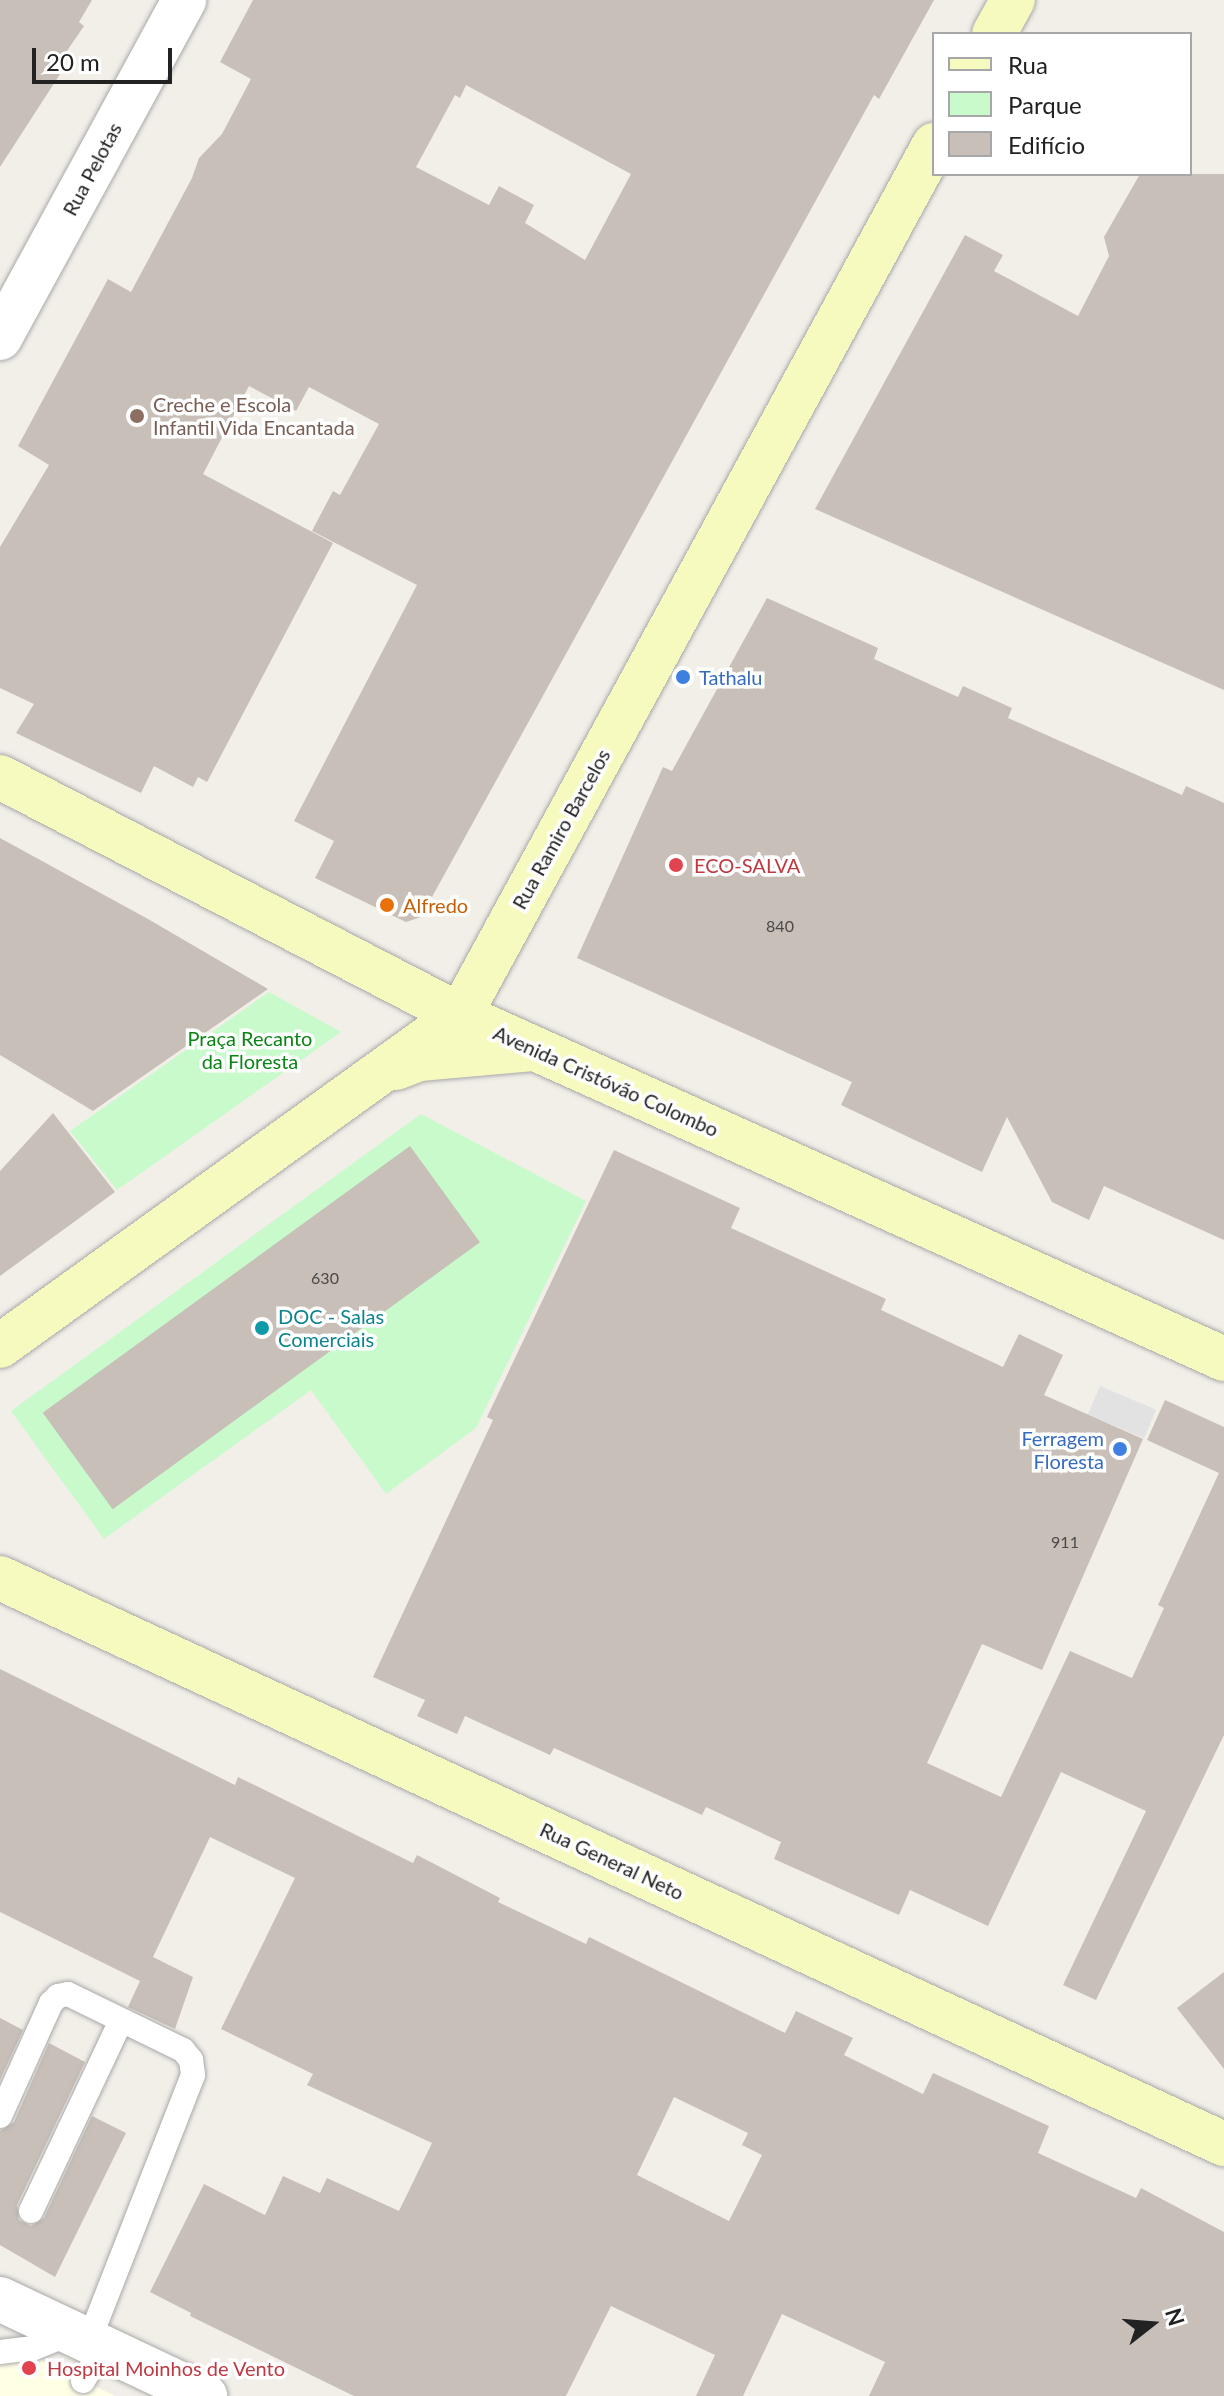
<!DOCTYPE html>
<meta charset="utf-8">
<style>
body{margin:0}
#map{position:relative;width:1224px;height:2396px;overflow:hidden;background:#f2efe9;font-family:Lato,sans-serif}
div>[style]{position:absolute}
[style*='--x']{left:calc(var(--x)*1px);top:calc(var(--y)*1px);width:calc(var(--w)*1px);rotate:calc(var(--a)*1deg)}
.education>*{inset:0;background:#ffffe5}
.park>*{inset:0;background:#c8facc}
.parking>*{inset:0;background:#e2e2e2;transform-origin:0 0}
.building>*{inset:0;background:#c7bfb8;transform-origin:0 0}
.roads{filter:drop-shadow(0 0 2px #a9a9a9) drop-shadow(0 0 2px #a9a9a9)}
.lane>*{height:24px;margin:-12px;padding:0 12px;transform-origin:12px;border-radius:12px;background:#fff}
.street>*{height:44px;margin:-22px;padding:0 22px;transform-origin:22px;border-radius:22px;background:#fff}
.secondary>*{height:44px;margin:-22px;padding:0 22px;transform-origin:22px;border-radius:22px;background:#f7fabf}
.dots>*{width:22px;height:22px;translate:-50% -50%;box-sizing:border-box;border:4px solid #fff;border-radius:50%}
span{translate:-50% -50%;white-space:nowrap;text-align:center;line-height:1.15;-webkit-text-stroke:7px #fff;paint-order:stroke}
.number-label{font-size:16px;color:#4b4948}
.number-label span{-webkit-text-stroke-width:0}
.street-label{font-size:20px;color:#222}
.education-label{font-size:20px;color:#785e54}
.left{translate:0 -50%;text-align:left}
.shop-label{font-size:20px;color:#366cbe}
.right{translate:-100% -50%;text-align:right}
.health-label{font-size:20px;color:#be3a42}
.food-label{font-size:20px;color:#c56008}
.park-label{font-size:20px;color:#0c8416}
.culture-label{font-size:20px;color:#0d838f}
.legend{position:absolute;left:932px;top:32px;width:260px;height:144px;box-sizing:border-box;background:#fff;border:2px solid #a7a7a7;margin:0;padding:10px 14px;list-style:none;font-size:24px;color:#222}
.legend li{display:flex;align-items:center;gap:16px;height:40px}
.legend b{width:40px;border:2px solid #a7a7a7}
.north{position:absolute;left:1112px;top:2284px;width:80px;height:80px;-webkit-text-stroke:6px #fff;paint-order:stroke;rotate:73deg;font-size:22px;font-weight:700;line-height:32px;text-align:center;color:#222}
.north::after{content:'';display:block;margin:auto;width:28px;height:36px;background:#222;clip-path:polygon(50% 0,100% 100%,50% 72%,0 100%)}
.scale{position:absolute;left:32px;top:48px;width:140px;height:36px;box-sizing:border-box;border:4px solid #222;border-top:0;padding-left:10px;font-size:24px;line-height:28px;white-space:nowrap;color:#222;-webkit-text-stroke:6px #fff;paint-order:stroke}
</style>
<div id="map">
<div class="education">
<i style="clip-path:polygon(0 2340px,33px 2356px,115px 2396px,0 2396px)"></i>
</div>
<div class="park">
<i style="clip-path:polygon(269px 992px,341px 1032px,117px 1190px,70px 1131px)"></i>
<i style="clip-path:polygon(421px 1114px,586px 1201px,476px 1428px,386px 1494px,311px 1390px,104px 1539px,11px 1411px)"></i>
</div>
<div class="parking">
<i style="left:1100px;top:1386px;width:61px;height:31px;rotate:23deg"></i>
</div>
<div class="building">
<i style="clip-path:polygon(0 0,92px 0,79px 22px,84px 26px,58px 64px,64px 68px,0 167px)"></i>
<i style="clip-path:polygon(evenodd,253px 0,934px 0,879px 99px,874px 95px,421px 917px,406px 922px,315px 878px,334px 841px,294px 821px,417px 585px,312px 531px,333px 491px,340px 495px,379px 424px,309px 387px,296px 411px,249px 386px,203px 474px,333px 543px,207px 782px,198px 777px,193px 787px,154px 766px,141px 793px,16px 733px,34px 704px,0 688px,0 547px,49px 465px,18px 446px,108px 279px,131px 292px,192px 178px,199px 158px,222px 134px,251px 79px,220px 62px,253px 0,466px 85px,631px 174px,585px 260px,525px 223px,534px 205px,499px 186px,489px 205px,416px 167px,455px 95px,460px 98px,466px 85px)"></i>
<i style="clip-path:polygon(1140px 174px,1224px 174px,1224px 690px,815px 509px,965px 235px,1003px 255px,994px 271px,1078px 316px,1109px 256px,1104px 237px)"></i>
<i style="clip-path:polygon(767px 598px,878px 648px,874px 659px,958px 697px,963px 686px,1012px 708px,1008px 718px,1182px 795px,1186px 786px,1224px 803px,1224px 1240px,1104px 1186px,1089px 1220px,1052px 1202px,1007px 1117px,982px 1172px,841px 1105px,852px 1082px,577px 958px,663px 767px,672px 771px)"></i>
<i style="clip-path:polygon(0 838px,148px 919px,268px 989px,93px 1111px,0 1055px)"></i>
<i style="clip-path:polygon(53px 1113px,115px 1192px,0 1276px,0 1171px)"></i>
<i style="left:410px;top:1146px;width:119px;height:454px;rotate:54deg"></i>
<i style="clip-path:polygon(614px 1150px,740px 1208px,731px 1228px,886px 1299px,881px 1310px,1003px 1367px,1019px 1334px,1063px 1355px,1044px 1395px,1143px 1439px,1042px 1670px,982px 1644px,927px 1763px,1001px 1797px,1070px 1651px,1132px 1678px,1164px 1608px,1158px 1605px,1219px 1473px,1147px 1440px,1165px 1400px,1224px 1427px,1224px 1735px,1096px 2000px,1063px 1985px,1146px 1811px,1061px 1772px,988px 1926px,910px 1890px,899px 1915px,774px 1859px,781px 1842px,706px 1807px,702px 1815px,554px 1748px,550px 1755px,465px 1716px,457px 1734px,417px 1716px,425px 1700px,373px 1677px,493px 1420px,487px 1417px)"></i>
<i style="clip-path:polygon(evenodd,0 1669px,235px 1785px,238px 1777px,413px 1863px,417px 1855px,500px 1898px,498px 1902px,586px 1944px,589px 1937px,785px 2033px,796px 2011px,853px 2038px,844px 2055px,923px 2094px,933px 2073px,1049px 2126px,1038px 2153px,1136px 2198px,1141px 2188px,1224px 2232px,1224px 2396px,869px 2396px,885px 2362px,782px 2314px,743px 2396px,696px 2396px,715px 2355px,611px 2306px,566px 2396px,354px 2396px,190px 2316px,191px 2313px,150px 2292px,204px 2184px,265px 2215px,283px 2176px,320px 2193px,327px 2178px,399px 2211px,432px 2143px,307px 2085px,313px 2074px,221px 2029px,295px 1878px,210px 1837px,153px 1957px,193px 1977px,175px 2029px,128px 2007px,140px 1981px,0 1912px,0 1669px,674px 2097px,748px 2133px,742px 2145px,762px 2155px,729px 2221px,637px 2175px,674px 2097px)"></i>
<i style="clip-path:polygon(1224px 1972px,1224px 2069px,1177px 2008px)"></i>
<i style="clip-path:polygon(0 2018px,23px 2030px,0 2080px)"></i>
<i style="clip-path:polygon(49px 2043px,85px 2062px,17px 2205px,19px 2220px,31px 2226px,44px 2218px,92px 2116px,126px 2133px,55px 2277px,0 2245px,0 2131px,14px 2122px)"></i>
</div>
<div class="roads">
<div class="lane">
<i style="--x:0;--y:2116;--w:124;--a:-65.7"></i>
<i style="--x:51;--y:2003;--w:10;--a:-45"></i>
<i style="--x:58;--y:1996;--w:10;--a:-11"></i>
<i style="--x:68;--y:1994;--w:128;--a:26"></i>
<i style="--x:183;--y:2050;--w:13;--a:51"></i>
<i style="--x:191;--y:2060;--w:15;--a:82"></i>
<i style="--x:193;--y:2075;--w:286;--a:111.4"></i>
<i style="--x:31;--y:2211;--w:210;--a:-64.7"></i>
<i style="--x:0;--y:2352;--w:34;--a:-7"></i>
<i style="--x:34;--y:2348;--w:40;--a:-22"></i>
<i style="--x:83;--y:2381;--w:39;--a:-59"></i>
</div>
<div class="street">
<i style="--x:0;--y:338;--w:385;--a:-61.4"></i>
<i style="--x:0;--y:2299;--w:227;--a:25.3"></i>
</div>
<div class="secondary">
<i style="--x:994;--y:34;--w:39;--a:-61"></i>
<i style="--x:0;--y:777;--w:518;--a:27.36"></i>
<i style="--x:460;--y:1015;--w:838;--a:24.24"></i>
<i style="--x:396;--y:1068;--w:25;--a:-21"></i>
<i style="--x:419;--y:1059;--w:114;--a:-5"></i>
<i style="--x:0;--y:1346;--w:567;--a:-35.74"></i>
<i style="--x:460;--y:1015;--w:991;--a:-61.42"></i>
<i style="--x:0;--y:1578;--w:1349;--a:24.82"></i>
</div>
</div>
<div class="dots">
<i style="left:137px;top:416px;background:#8d6e63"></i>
<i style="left:683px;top:677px;background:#3f7fe0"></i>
<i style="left:676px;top:865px;background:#e0444e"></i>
<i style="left:387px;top:905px;background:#e8710a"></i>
<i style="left:262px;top:1328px;background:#0f9aa8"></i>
<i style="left:1120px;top:1449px;background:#3f7fe0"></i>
<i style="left:29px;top:2368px;background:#e0444e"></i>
</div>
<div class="number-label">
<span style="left:780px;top:926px">840</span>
<span style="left:325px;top:1278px">630</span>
<span style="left:1065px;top:1542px">911</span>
</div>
<div class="street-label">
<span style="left:92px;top:169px;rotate:-62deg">Rua Pelotas</span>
<span style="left:561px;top:829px;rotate:-61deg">Rua Ramiro Barcelos</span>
<span style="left:606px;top:1081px;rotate:24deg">Avenida Cristóvão Colombo</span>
<span style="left:612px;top:1861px;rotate:25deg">Rua General Neto</span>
</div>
<div class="education-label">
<span class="left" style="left:153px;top:416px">Creche e Escola<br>Infantil Vida Encantada</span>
</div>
<div class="shop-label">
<span class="left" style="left:699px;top:677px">Tathalu</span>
<span class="right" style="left:1104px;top:1450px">Ferragem<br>Floresta</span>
</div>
<div class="health-label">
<span class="left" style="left:694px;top:865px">ECO-SALVA</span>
<span class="left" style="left:47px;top:2368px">Hospital Moinhos de Vento</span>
</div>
<div class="food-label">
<span class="left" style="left:403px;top:905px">Alfredo</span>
</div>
<div class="park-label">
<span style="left:250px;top:1050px">Praça Recanto<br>da Floresta</span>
</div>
<div class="culture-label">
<span class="left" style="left:278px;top:1328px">DOC - Salas<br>Comerciais</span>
</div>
<ul class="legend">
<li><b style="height:10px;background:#f7fabf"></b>Rua</li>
<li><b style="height:22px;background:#c8facc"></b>Parque</li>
<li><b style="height:22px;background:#c7bfb8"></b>Edifício</li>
</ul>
<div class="north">N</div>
<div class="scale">20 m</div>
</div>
